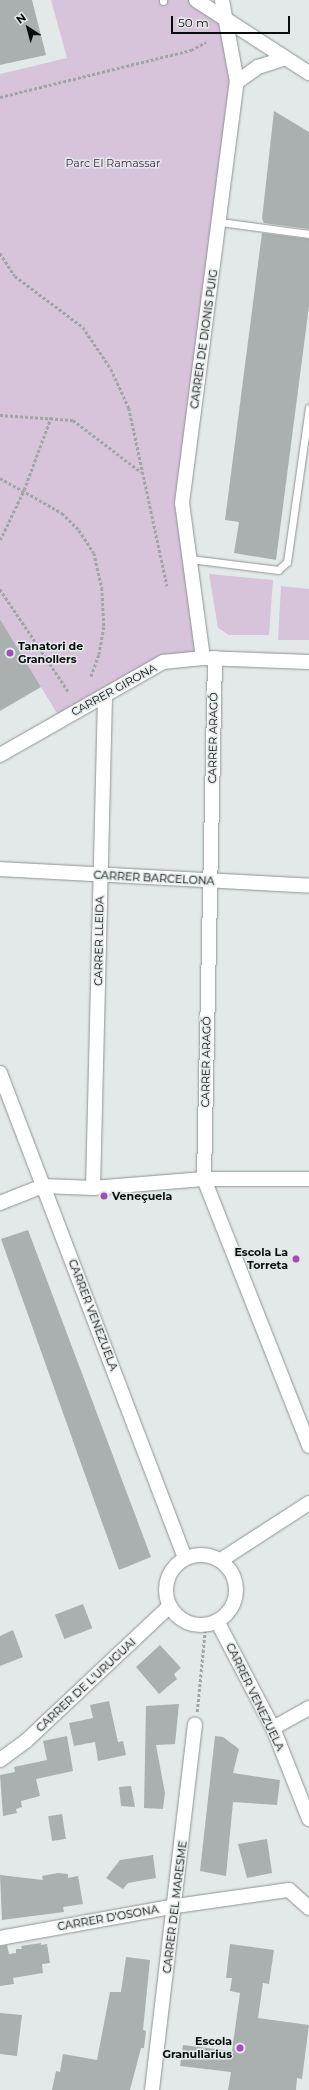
<!DOCTYPE html>
<meta charset="utf-8">
<style>
body{margin:0}
#map{position:relative;width:309px;height:2090px;overflow:hidden;background:#e3e9e8;font-family:Montserrat,sans-serif}
div>[style]{position:absolute}
[style*='--x']{left:calc(var(--x)*1px);top:calc(var(--y)*1px);width:calc(var(--w)*1px);rotate:calc(var(--a)*1deg)}
.green>*{inset:0;background:#d7c4db}
.building>*{inset:0;background:#aab0af;transform-origin:0 0}
.path>*{height:2.5px;margin-top:-1.25px;transform-origin:0;background:repeating-linear-gradient(90deg,#a1a5a5 0 3px,transparent 0 5px)}
.roads{filter:drop-shadow(0 0 1px #8f9493) drop-shadow(0 0 1px #8f9493)}
.service>*{height:7px;margin:-3.5px;padding:0 3.5px;transform-origin:3.5px;border-radius:3.5px;background:#fff}
.minor>*{height:14px;margin:-7px;padding:0 7px;transform-origin:7px;border-radius:7px;background:#fff}
.minor>.ring{margin:-7px;padding:0;box-sizing:content-box;background:none;border:14px solid #fff;border-radius:50%}
.dots>*{width:11px;height:11px;translate:-50% -50%;box-sizing:border-box;border:2px solid #e3e9e8;border-radius:50%}
span{translate:-50% -50%;white-space:nowrap;text-align:center;line-height:1.15;-webkit-text-stroke:3px #e3e9e8;paint-order:stroke}
.park-label{font-size:11px;color:#412348}
.street-label{font-size:11px;color:#0a0c0c}
.poi-label{font-size:11px;color:#0a0c0c;font-weight:700}
.left{translate:0 -50%;text-align:left}
.right{translate:-100% -50%;text-align:right}
.north{position:absolute;left:8px;top:8px;width:40px;height:40px;-webkit-text-stroke:3px #e3e9e8;paint-order:stroke;rotate:324deg;font-size:11px;font-weight:700;line-height:16px;text-align:center;color:#0a0c0c}
.north::after{content:'';display:block;margin:auto;width:14px;height:18px;background:#0a0c0c;clip-path:polygon(50% 0,100% 100%,50% 72%,0 100%)}
.scale{position:absolute;left:171px;top:16px;width:119px;height:18px;box-sizing:border-box;border:2px solid #0a0c0c;border-top:0;padding-left:5px;font-size:12px;line-height:14px;white-space:nowrap;color:#0a0c0c;-webkit-text-stroke:3px #e3e9e8;paint-order:stroke}
</style>
<div id="map">
<div class="green">
<i style="clip-path:polygon(51px 0,196px 0,227px 21px,237px 82px,182px 503px,203px 658px,163px 662px,61px 720px,0 619px,0 74px,67px 58px)"></i>
<i style="clip-path:polygon(209px 574px,273px 580px,269px 635px,229px 635px,218px 628px)"></i>
<i style="clip-path:polygon(281px 586px,309px 589px,309px 640px,278px 640px)"></i>
</div>
<div class="building">
<i style="clip-path:polygon(0 0,32px 0,46px 55px,0 65px)"></i>
<i style="clip-path:polygon(274px 111px,309px 132px,309px 229px,264px 223px,262px 219px)"></i>
<i style="clip-path:polygon(262px 233px,309px 239px,309px 306px,276px 560px,234px 553px,239px 522px,225px 520px)"></i>
<i style="clip-path:polygon(0 619px,41px 687px,0 711px)"></i>
<i style="clip-path:polygon(28px 1230px,151px 1557px,119px 1570px,1px 1239px)"></i>
<i style="left:83px;top:1604px;width:26px;height:30px;rotate:69deg"></i>
<i style="clip-path:polygon(13px 1630px,23px 1657px,0 1666px,0 1636px)"></i>
<i style="clip-path:polygon(160px 1645px,181px 1668px,174px 1674px,177px 1679px,159px 1694px,136px 1667px)"></i>
<i style="clip-path:polygon(109px 1701px,118px 1742px,123px 1741px,126px 1755px,98px 1761px,95px 1742px,74px 1746px,69px 1723px,93px 1718px,90px 1705px)"></i>
<i style="clip-path:polygon(179px 1704px,175px 1744px,156px 1745px,165px 1793px,163px 1809px,144px 1808px,146px 1706px)"></i>
<i style="clip-path:polygon(67px 1736px,73px 1771px,36px 1779px,40px 1796px,21px 1801px,22px 1807px,16px 1809px,17px 1813px,3px 1816px,0 1775px,15px 1772px,14px 1767px,47px 1760px,43px 1741px)"></i>
<i style="clip-path:polygon(215px 1736px,223px 1737px,239px 1749px,233px 1773px,280px 1780px,277px 1805px,233px 1802px,226px 1876px,200px 1871px)"></i>
<i style="clip-path:polygon(131px 1786px,135px 1807px,121px 1806px,119px 1787px)"></i>
<i style="left:62px;top:1814px;width:25px;height:14px;rotate:81deg"></i>
<i style="clip-path:polygon(267px 1839px,272px 1873px,247px 1878px,238px 1844px)"></i>
<i style="clip-path:polygon(153px 1855px,156px 1878px,128px 1883px,123px 1889px,106px 1878px,120px 1860px)"></i>
<i style="clip-path:polygon(58px 1873px,68px 1874px,68px 1878px,78px 1876px,83px 1904px,63px 1907px,64px 1912px,2px 1920px,0 1875px,43px 1880px,42px 1876px)"></i>
<i style="clip-path:polygon(41px 1943px,41px 1945px,47px 1944px,50px 1963px,42px 1964px,43px 1973px,13px 1978px,14px 1984px,0 1986px,0 1946px,7px 1945px,9px 1954px,16px 1953px,16px 1949px,22px 1949px,21px 1946px)"></i>
<i style="clip-path:polygon(230px 1944px,274px 1950px,269px 1984px,263px 1983px,258px 2018px,309px 2025px,302px 2079px,297px 2078px,296px 2090px,228px 2090px,231px 2072px,180px 2066px,183px 2045px,232px 2051px,240px 1993px,230px 1991px,232px 1978px,226px 1978px)"></i>
<i style="clip-path:polygon(126px 1957px,150px 1960px,143px 2030px,146px 2031px,144px 2048px,141px 2048px,130px 2090px,52px 2090px,56px 2071px,60px 2072px,63px 2054px,97px 2060px,110px 1992px,121px 1992px)"></i>
<i style="clip-path:polygon(0 2013px,22px 2015px,17px 2056px,0 2054px)"></i>
</div>
<div class="path">
<i style="--x:0;--y:97;--w:197;--a:-13.8"></i>
<i style="--x:191;--y:50;--w:17;--a:-28"></i>
<i style="--x:0;--y:253;--w:27;--a:57"></i>
<i style="--x:15;--y:276;--w:85;--a:36.9"></i>
<i style="--x:83;--y:327;--w:50;--a:56.3"></i>
<i style="--x:111;--y:369;--w:43;--a:65.2"></i>
<i style="--x:129;--y:408;--w:182;--a:77.9"></i>
<i style="--x:0;--y:415;--w:73;--a:3.9"></i>
<i style="--x:73;--y:420;--w:86;--a:37.4"></i>
<i style="--x:0;--y:478;--w:71;--a:29.4"></i>
<i style="--x:62;--y:513;--w:24;--a:45"></i>
<i style="--x:79;--y:530;--w:27;--a:57"></i>
<i style="--x:94;--y:553;--w:36;--a:77"></i>
<i style="--x:102;--y:588;--w:39;--a:87"></i>
<i style="--x:104;--y:627;--w:28;--a:100"></i>
<i style="--x:99;--y:655;--w:23;--a:110"></i>
<i style="--x:0;--y:540;--w:55;--a:-64.4"></i>
<i style="--x:24;--y:490;--w:78;--a:-69.7"></i>
<i style="--x:0;--y:589;--w:123;--a:56.3"></i>
<i style="--x:197;--y:1712;--w:82;--a:-84.4"></i>
</div>
<div class="roads">
<div class="service">
<i style="--x:163;--y:1;--w:1;--a:-90"></i>
<i style="--x:220;--y:222;--w:90;--a:7.7"></i>
<i style="--x:190;--y:559;--w:89;--a:7.1"></i>
<i style="--x:278;--y:570;--w:12;--a:-42"></i>
<i style="--x:287;--y:562;--w:156;--a:-81.9"></i>
</div>
<div class="minor">
<i style="--x:196;--y:0;--w:135;--a:32.9"></i>
<i style="--x:237;--y:82;--w:26;--a:-36"></i>
<i style="--x:258;--y:67;--w:28;--a:-18"></i>
<i style="--x:203;--y:658;--w:156;--a:-97.7"></i>
<i style="--x:182;--y:503;--w:425;--a:-82.6"></i>
<i style="--x:237;--y:82;--w:83;--a:-100.4"></i>
<i style="--x:215;--y:658;--w:521;--a:91.21"></i>
<i style="--x:204;--y:1179;--w:287;--a:68.5"></i>
<i style="--x:0;--y:755;--w:188;--a:-29.7"></i>
<i style="--x:163;--y:662;--w:40;--a:-5.7"></i>
<i style="--x:203;--y:658;--w:106;--a:2.2"></i>
<i style="--x:0;--y:869;--w:309;--a:3.1"></i>
<i style="--x:0;--y:1073;--w:519;--a:69.12"></i>
<i style="--x:93;--y:1188;--w:493;--a:-88.6"></i>
<i style="--x:0;--y:1203;--w:46;--a:-21.6"></i>
<i style="--x:43;--y:1186;--w:50;--a:2.3"></i>
<i style="--x:93;--y:1188;--w:111;--a:-4.6"></i>
<i style="--x:204;--y:1179;--w:105;--a:0"></i>
<i class="ring" style="left:166px;top:1555px;width:56px;height:56px"></i>
<i style="--x:221;--y:1560;--w:105;--a:-32.9"></i>
<i style="--x:217;--y:1621;--w:121;--a:62.4"></i>
<i style="--x:273;--y:1728;--w:98;--a:68.4"></i>
<i style="--x:273;--y:1728;--w:41;--a:-29.1"></i>
<i style="--x:0;--y:1760;--w:32;--a:-36"></i>
<i style="--x:26;--y:1741;--w:197;--a:-43.2"></i>
<i style="--x:0;--y:1938;--w:179;--a:-10.3"></i>
<i style="--x:176;--y:1906;--w:114;--a:-8.1"></i>
<i style="--x:289;--y:1890;--w:27;--a:42"></i>
<i style="--x:152;--y:2090;--w:368;--a:-83.3"></i>
</div>
</div>
<div class="dots">
<i style="left:10px;top:653px;background:#a44cb8"></i>
<i style="left:104px;top:1196px;background:#a44cb8"></i>
<i style="left:296px;top:1259px;background:#a44cb8"></i>
<i style="left:240px;top:2048px;background:#a44cb8"></i>
</div>
<div class="park-label">
<span style="left:113px;top:163px">Parc El Ramassar</span>
</div>
<div class="street-label">
<span style="left:204px;top:339px;rotate:-82deg">CARRER DE DIONIS PUIG</span>
<span style="left:114px;top:690px;rotate:-29deg">CARRER GIRONA</span>
<span style="left:213px;top:738px;rotate:-89deg">CARRER ARAGÓ</span>
<span style="left:154px;top:878px;rotate:3deg">CARRER BARCELONA</span>
<span style="left:99px;top:941px;rotate:-89deg">CARRER LLEIDA</span>
<span style="left:206px;top:1062px;rotate:-89deg">CARRER ARAGÓ</span>
<span style="left:93px;top:1315px;rotate:69deg">CARRER VENEZUELA</span>
<span style="left:86px;top:1685px;rotate:-43deg">CARRER DE L'URUGUAI</span>
<span style="left:255px;top:1697px;rotate:64deg">CARRER VENEZUELA</span>
<span style="left:175px;top:1907px;rotate:-83deg">CARRER DEL MARESME</span>
<span style="left:108px;top:1918px;rotate:-10deg">CARRER D'OSONA</span>
</div>
<div class="poi-label">
<span class="left" style="left:18px;top:653px">Tanatori de<br>Granollers</span>
<span class="left" style="left:112px;top:1196px">Veneçuela</span>
<span class="right" style="left:288px;top:1259px">Escola La<br>Torreta</span>
<span class="right" style="left:232px;top:2048px">Escola<br>Granullarius</span>
</div>
<div class="north">N</div>
<div class="scale">50 m</div>
</div>
